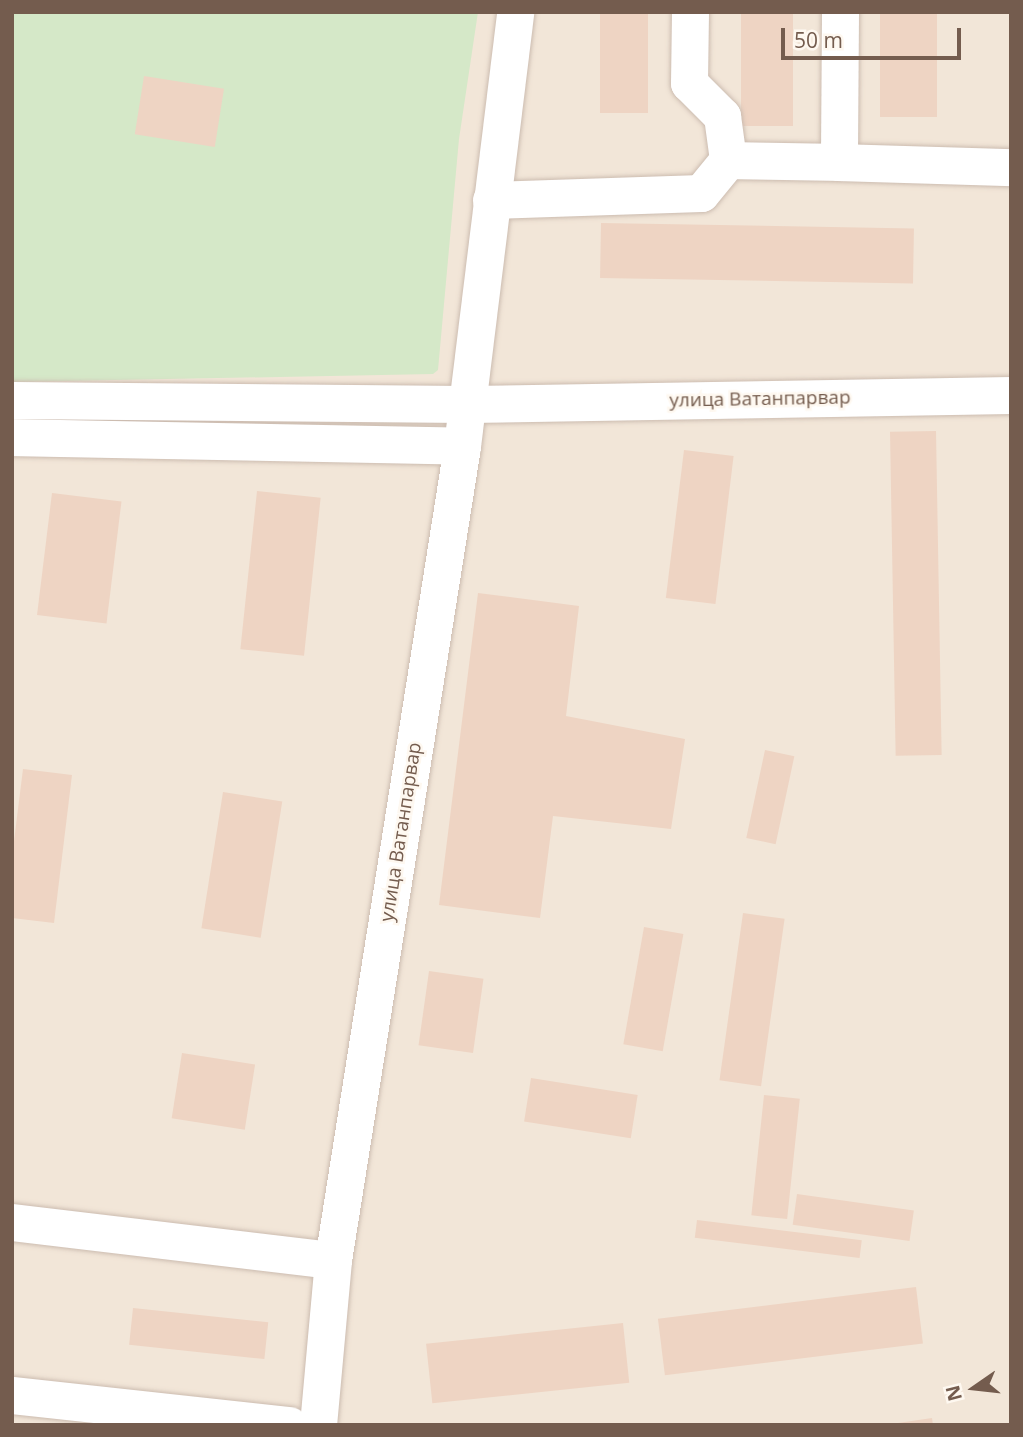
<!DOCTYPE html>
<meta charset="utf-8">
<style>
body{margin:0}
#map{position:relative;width:1023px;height:1437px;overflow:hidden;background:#fbf4e9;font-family:"Open Sans",sans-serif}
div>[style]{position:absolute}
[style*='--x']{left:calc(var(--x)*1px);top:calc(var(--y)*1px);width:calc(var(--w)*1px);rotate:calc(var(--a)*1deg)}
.residential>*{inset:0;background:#f2e6d8;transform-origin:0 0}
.green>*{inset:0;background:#d5e8c8}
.building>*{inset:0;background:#eed4c3;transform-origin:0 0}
.roads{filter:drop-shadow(0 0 2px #ccbcb0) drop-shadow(0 0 2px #ccbcb0)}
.minor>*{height:37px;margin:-18.5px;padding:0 18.5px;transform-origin:18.5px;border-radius:18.5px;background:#fff}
span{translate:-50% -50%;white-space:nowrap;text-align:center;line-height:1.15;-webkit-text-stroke:5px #fef8f0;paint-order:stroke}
.street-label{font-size:19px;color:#745c4e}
.frame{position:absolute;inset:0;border:14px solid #745c4e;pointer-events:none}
.north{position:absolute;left:939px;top:1353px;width:70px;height:70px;-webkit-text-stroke:5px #fef8f0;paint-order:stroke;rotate:256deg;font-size:19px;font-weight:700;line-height:28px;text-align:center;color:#745c4e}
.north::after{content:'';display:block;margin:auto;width:24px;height:32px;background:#745c4e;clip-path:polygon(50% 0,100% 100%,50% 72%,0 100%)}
.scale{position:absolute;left:781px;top:28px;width:180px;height:32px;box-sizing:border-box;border:4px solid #745c4e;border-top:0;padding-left:9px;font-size:21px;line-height:24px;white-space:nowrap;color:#745c4e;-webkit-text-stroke:5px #fef8f0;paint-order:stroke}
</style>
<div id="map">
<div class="residential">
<i style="left:12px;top:12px;width:999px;height:1413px"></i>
</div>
<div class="green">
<i style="clip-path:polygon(12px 12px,478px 12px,459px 139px,438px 370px,433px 374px,12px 382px)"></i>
</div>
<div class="building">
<i style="left:600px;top:12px;width:48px;height:101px"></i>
<i style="left:741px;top:12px;width:52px;height:114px"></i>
<i style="left:880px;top:12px;width:57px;height:105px"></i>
<i style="left:144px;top:76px;width:81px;height:59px;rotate:9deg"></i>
<i style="left:601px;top:223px;width:313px;height:55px;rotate:1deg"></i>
<i style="left:936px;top:431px;width:324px;height:46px;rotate:89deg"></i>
<i style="left:684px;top:450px;width:50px;height:149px;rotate:7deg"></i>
<i style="left:257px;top:491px;width:64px;height:159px;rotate:6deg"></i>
<i style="left:52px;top:493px;width:70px;height:123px;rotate:7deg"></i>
<i style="clip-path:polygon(478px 593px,579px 606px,566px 716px,685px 739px,671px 829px,553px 816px,540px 918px,439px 905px)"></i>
<i style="left:765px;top:750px;width:30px;height:90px;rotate:12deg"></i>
<i style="clip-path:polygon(23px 769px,72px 775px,54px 923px,12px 918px,12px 857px)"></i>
<i style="left:223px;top:792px;width:60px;height:138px;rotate:9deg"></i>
<i style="left:743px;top:913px;width:42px;height:169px;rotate:8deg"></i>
<i style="left:644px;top:927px;width:40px;height:119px;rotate:10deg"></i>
<i style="left:429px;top:971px;width:55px;height:75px;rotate:8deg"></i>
<i style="left:182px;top:1053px;width:74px;height:66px;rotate:9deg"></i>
<i style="left:531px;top:1078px;width:108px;height:44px;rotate:9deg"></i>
<i style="left:764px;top:1095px;width:36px;height:121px;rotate:6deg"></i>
<i style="left:797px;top:1194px;width:118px;height:31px;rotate:8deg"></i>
<i style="left:697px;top:1220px;width:166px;height:18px;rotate:7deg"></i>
<i style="left:916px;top:1287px;width:57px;height:260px;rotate:83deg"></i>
<i style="left:133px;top:1308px;width:136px;height:37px;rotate:6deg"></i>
<i style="left:623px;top:1323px;width:60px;height:198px;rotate:84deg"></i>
<i style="clip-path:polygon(932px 1418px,933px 1425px,898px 1425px,898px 1423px)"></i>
</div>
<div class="roads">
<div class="minor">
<i style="--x:690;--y:12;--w:71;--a:90.8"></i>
<i style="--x:689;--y:83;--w:47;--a:45"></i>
<i style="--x:722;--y:116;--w:44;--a:82.2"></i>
<i style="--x:728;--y:160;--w:111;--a:1"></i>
<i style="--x:840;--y:12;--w:150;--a:90.4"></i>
<i style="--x:839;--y:162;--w:172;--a:1.7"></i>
<i style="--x:491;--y:200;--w:210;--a:-1.9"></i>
<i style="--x:701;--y:193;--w:43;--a:-50.7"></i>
<i style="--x:12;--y:400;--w:455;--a:0.5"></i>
<i style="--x:467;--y:404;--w:544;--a:-0.95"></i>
<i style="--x:12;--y:437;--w:450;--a:1.1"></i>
<i style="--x:12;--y:1222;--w:323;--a:6.8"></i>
<i style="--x:12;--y:1395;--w:279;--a:6.2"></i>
<i style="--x:318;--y:1425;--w:166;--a:-84.8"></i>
<i style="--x:333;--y:1260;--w:824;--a:-80.99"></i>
<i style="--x:462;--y:446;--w:437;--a:-83"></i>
</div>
</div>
<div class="street-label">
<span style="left:760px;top:399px;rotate:-1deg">улица Ватанпарвар</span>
<span style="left:401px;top:832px;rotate:-81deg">улица Ватанпарвар</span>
</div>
<div class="frame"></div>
<div class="north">N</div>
<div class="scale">50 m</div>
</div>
